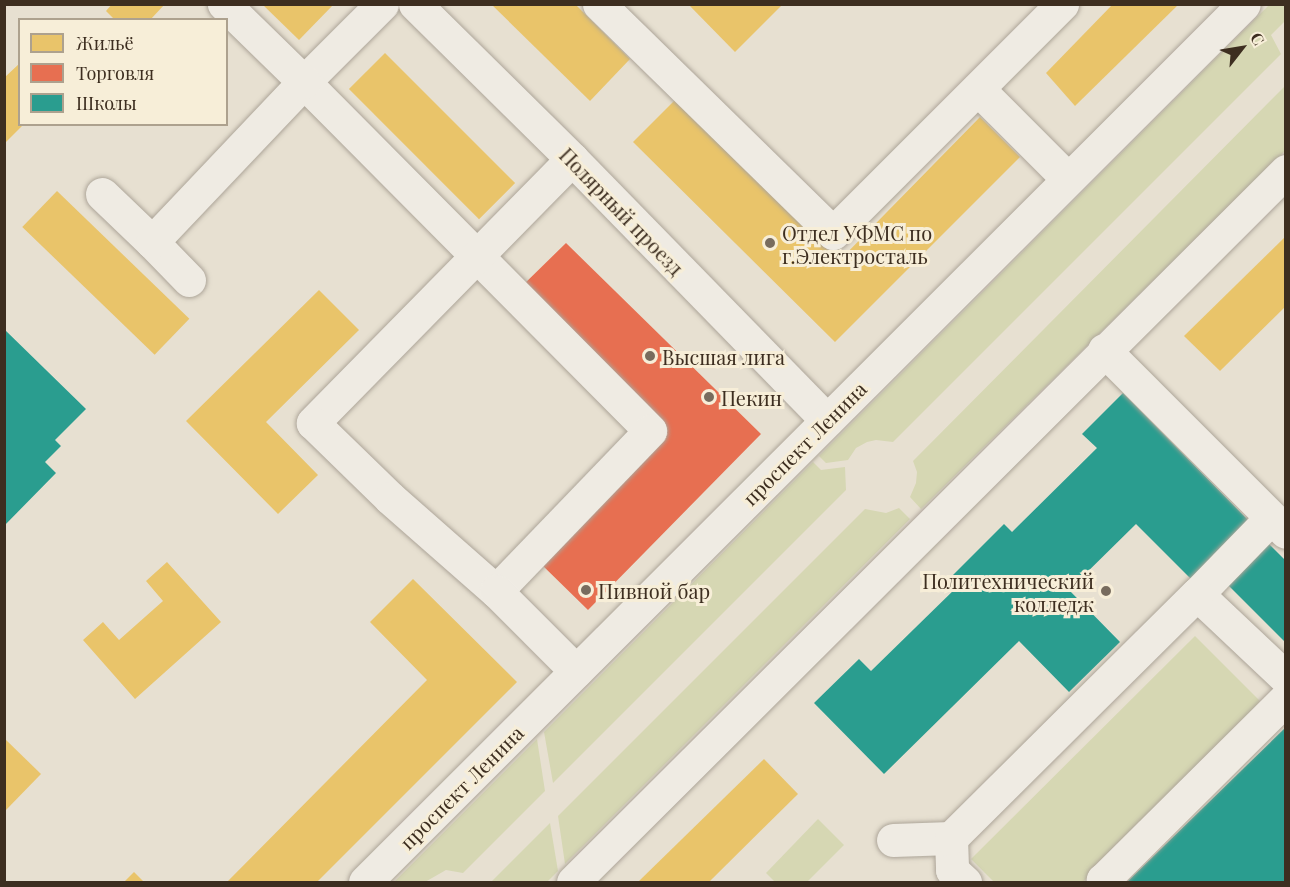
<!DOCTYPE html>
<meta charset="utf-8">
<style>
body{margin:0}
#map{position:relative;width:1290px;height:887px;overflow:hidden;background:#e7e0d1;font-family:"Playfair Display",serif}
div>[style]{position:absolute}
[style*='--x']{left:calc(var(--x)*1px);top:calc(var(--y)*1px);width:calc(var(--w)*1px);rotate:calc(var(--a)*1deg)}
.green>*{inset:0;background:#d6d7b3}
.homes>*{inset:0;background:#e9c46a;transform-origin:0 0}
.shops>*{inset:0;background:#e76f51}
.schools>*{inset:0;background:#2a9d8f}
.roads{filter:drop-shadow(0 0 2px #ada599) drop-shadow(0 0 2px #ada599)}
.minor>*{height:33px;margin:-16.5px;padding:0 16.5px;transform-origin:16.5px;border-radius:16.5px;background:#efebe3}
.dots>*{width:16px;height:16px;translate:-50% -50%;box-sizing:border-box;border:3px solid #f7eed8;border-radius:50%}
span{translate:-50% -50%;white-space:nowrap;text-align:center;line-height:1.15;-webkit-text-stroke:6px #f7eed8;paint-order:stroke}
.street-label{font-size:20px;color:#3d2e20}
.poi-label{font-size:20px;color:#3d2e20}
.left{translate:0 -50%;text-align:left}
.right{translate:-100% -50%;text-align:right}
.frame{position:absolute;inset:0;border:6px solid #3d2e20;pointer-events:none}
.legend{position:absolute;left:18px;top:18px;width:210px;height:108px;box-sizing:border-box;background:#f7eed8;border:2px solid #ada18e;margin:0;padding:8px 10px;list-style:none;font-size:18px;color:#3d2e20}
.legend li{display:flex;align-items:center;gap:12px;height:30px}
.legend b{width:30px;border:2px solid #ada18e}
.north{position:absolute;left:1212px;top:18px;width:60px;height:60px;-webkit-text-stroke:4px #f7eed8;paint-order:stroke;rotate:59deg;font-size:16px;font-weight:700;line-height:24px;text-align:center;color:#3d2e20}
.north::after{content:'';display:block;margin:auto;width:21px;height:27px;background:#3d2e20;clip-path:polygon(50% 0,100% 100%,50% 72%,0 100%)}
</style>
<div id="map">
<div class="green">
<i style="clip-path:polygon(1269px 5px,1285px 5px,1285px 21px,1271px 35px,1281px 54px,893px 442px,876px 440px,867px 442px,856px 448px,848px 460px,826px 463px,819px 456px)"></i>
<i style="clip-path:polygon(1285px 86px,1285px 151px,921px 509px,910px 497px,916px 483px,917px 472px,913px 461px)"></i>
<i style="clip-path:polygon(813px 462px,821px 470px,845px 467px,846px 490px,553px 783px,544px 732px)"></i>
<i style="clip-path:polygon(899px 508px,910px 519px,565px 864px,558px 816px,865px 509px,886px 513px)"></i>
<i style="clip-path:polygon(1195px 636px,1263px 704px,1083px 882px,994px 882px,971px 859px)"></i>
<i style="clip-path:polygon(537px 739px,545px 791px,463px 873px,446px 870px,425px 882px,394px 882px)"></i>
<i style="clip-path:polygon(818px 819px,844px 845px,807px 882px,775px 882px,766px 873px)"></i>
<i style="clip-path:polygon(550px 823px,558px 871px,547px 882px,491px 882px)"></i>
</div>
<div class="homes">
<i style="clip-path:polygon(112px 4px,165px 4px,150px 20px,115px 20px,106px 11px)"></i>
<i style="clip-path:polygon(262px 4px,334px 4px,299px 40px)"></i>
<i style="clip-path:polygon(491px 4px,575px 4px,630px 59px,590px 101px)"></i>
<i style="clip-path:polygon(688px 4px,783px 4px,735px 52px)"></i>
<i style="clip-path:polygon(1113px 4px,1179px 4px,1075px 106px,1046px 73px)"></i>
<i style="left:385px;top:53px;width:184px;height:51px;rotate:45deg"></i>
<i style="clip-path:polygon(20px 63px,20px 124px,24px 124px,4px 144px,4px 78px)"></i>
<i style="clip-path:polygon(675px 100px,839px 261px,980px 117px,1020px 157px,835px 342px,633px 142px)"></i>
<i style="left:57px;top:191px;width:184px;height:50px;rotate:44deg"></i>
<i style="clip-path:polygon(1286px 236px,1286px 306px,1220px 371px,1184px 336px)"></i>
<i style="clip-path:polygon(319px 290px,359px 330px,266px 422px,318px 475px,278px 514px,186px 421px)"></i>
<i style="clip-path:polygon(167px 562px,221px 622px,135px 699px,83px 640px,103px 622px,119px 640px,163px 601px,146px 581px)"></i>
<i style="clip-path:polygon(413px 579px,517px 682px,317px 882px,227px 882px,427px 680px,370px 622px)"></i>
<i style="clip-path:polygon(4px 738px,41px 774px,6px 810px,4px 809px)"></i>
<i style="clip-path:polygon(764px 759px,798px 794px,709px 882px,638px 882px)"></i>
<i style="clip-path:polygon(134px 872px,144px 882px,124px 882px)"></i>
</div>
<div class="shops">
<i style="clip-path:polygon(566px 243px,761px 434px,588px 610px,540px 563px,667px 435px,519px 289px)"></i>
</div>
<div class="schools">
<i style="clip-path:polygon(4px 329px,86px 409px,55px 440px,61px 446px,45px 462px,56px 473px,4px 526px)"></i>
<i style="clip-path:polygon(1123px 393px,1250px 522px,1255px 558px,1269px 544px,1286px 561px,1286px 643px,1227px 584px,1192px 580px,1136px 524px,1069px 590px,1120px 642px,1069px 692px,1019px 641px,884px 774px,814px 703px,859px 659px,871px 671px,958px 586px,950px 578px,1004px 524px,1012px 532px,1097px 448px,1082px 434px)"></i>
<i style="clip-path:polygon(1286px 727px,1286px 882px,1130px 882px,1128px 881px)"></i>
</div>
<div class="roads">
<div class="minor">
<i style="--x:382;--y:4;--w:110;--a:135"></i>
<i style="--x:304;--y:82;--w:491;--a:45.2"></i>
<i style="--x:650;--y:431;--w:222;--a:133.9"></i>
<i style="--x:415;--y:4;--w:221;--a:44.6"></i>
<i style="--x:572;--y:159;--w:365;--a:45.7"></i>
<i style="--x:599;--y:4;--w:327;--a:44.4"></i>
<i style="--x:833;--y:233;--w:324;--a:-45"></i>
<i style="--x:978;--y:89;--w:127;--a:45"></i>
<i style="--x:572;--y:159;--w:370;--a:134.5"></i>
<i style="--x:313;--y:423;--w:107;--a:44.2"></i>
<i style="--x:390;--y:498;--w:141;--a:41.3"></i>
<i style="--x:496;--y:591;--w:113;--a:45"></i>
<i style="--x:102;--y:194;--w:69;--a:43.8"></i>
<i style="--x:189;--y:280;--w:53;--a:-134.2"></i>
<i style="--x:152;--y:242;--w:221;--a:-46.5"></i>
<i style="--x:304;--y:82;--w:112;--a:-135.7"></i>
<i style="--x:1104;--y:350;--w:257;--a:45"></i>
<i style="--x:1271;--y:518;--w:106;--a:134.2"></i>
<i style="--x:1197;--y:594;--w:122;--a:43.3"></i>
<i style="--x:951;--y:838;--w:32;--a:88"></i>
<i style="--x:952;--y:870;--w:18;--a:43"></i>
<i style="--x:893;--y:840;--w:58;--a:-2"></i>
<i style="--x:951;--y:838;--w:346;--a:-44.8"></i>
<i style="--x:365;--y:882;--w:1242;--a:-44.97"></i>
<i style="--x:573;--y:882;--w:1007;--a:-44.92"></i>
<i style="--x:1106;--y:882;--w:4;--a:-146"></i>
<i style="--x:1103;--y:880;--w:258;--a:-44.8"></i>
</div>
</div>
<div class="dots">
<i style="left:770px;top:243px;background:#786c5e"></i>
<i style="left:650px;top:356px;background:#786c5e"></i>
<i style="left:709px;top:397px;background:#786c5e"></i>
<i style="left:586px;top:590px;background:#786c5e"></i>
<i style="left:1106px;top:591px;background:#786c5e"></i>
</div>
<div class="street-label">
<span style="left:622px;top:211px;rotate:46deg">Полярный проезд</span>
<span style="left:804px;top:443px;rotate:-45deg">проспект Ленина</span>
<span style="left:461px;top:787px;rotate:-45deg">проспект Ленина</span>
</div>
<div class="poi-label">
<span class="left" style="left:782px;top:244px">Отдел УФМС по<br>г.Электросталь</span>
<span class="left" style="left:662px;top:356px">Высшая лига</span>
<span class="left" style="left:721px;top:397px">Пекин</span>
<span class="right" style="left:1094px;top:592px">Политехнический<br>колледж</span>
<span class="left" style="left:598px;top:590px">Пивной бар</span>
</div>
<div class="frame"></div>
<ul class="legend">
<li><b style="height:16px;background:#e9c46a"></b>Жильё</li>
<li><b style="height:16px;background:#e76f51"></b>Торговля</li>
<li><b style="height:16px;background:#2a9d8f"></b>Школы</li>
</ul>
<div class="north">С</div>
</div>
